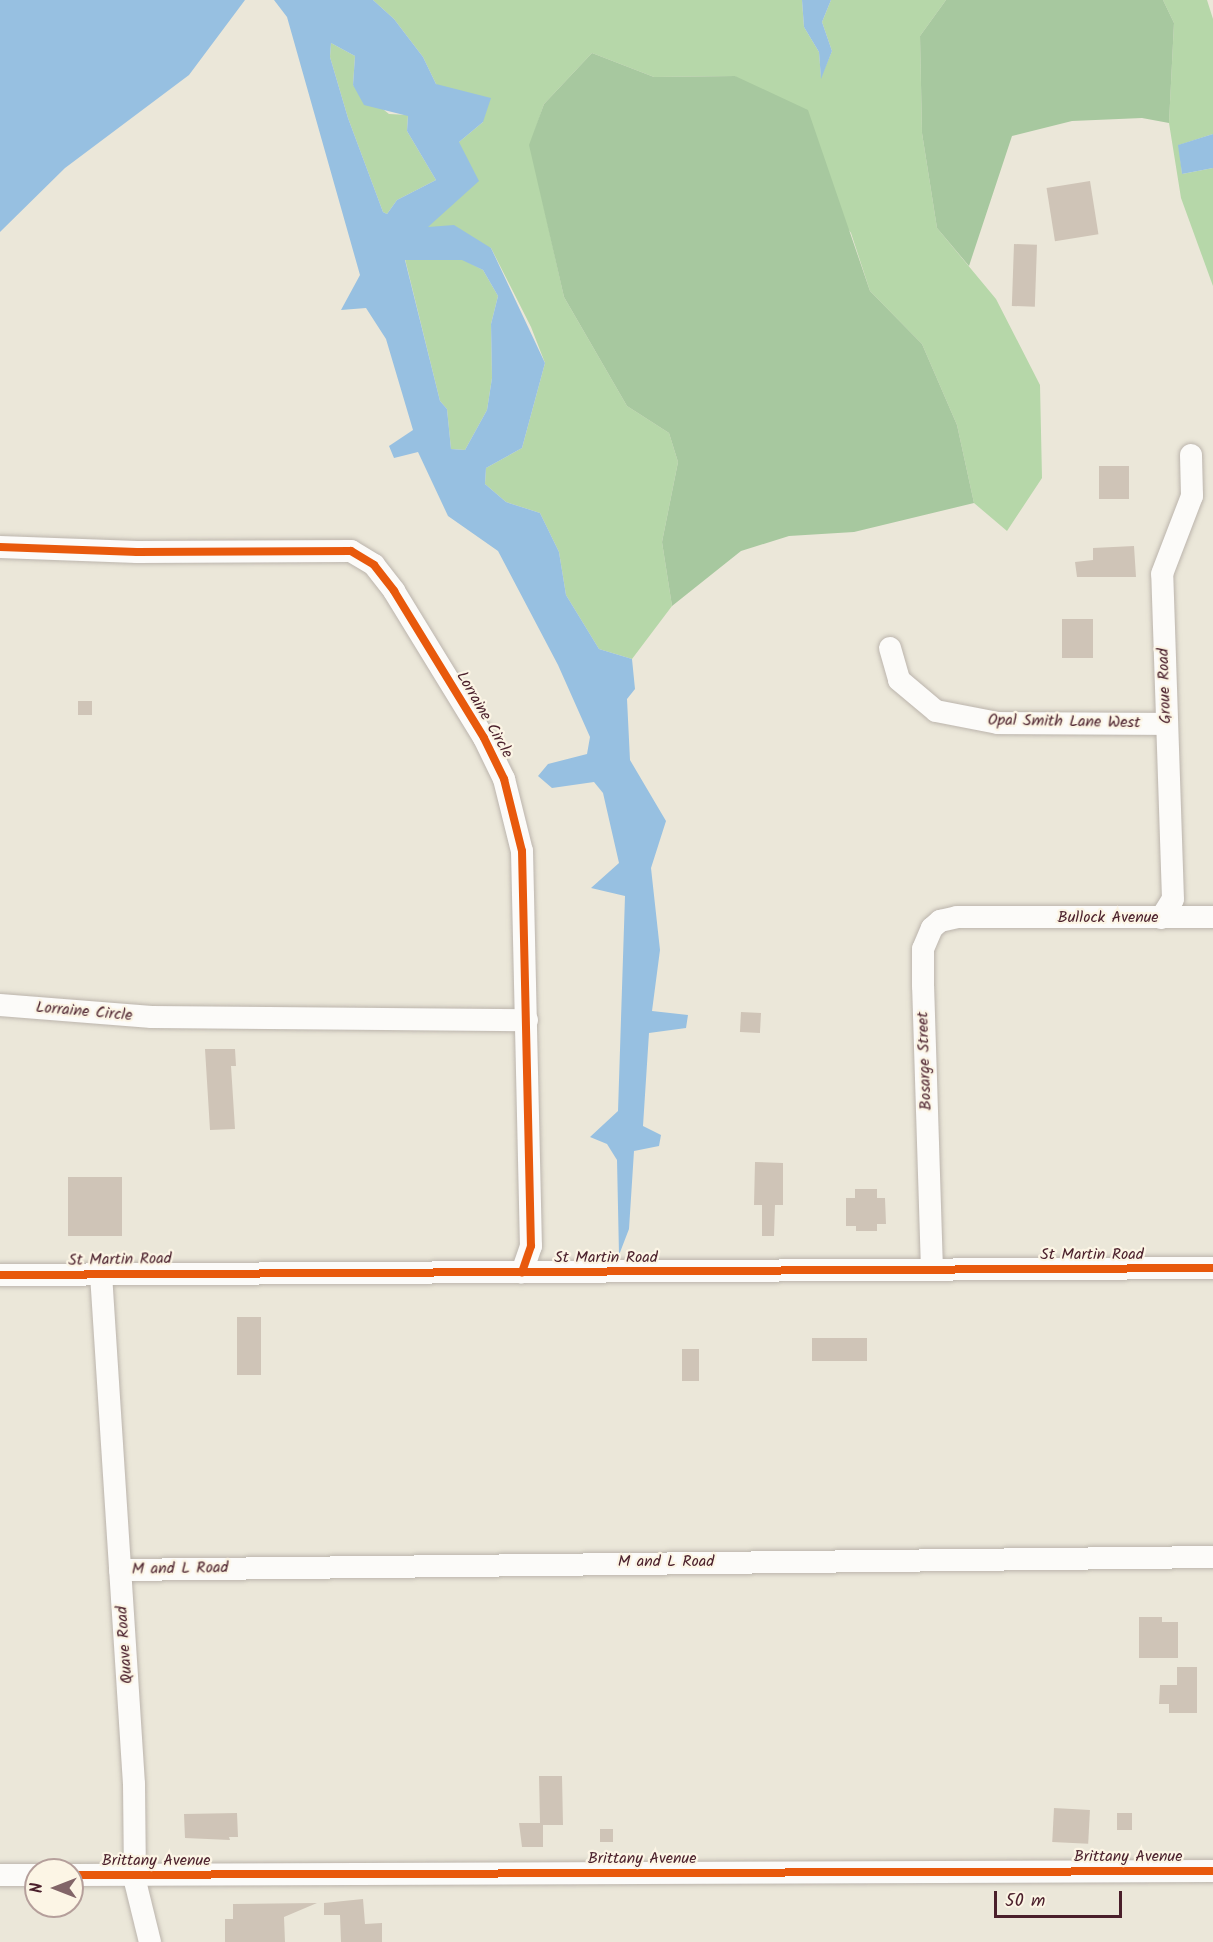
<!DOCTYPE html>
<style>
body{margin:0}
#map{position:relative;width:1213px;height:1942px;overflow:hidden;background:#ebe7d9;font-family:Kalam,sans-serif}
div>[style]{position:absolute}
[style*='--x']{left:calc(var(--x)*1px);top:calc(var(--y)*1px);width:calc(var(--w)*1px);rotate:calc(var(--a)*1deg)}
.green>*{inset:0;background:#b6d7a9}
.forest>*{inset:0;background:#a7c89f}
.water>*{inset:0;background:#97c0e1}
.building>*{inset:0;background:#cfc4b7;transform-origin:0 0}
.roads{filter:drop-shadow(0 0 2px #bbb4ac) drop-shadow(0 0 2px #bbb4ac)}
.minor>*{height:22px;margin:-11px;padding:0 11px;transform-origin:11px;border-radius:11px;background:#fcfbf9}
.cycleway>*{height:8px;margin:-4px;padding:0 4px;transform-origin:4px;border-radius:4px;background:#e8590c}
span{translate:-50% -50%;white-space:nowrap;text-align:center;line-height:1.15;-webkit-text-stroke:4.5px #fcf5e5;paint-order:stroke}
.street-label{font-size:16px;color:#4a1f2b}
.north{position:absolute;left:24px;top:1858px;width:60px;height:60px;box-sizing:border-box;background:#fcf5e5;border:2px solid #b59f9b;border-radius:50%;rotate:270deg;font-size:16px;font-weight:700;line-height:24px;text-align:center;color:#4a1f2b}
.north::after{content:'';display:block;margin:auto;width:21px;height:27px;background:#826568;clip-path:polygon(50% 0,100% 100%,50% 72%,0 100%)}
.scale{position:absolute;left:994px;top:1891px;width:128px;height:27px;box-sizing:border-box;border:3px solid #4a1f2b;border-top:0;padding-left:8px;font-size:18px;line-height:21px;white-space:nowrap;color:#4a1f2b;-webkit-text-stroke:4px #fcf5e5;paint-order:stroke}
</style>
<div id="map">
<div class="green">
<i style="clip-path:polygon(373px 0,802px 0,804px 27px,819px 52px,821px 77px,832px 51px,822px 22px,831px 0,946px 0,920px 36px,922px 133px,937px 228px,996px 299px,1040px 385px,1042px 478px,1007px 531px,974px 503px,957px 425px,922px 344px,870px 291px,851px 233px,735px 76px,654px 77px,592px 53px,544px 104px,530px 145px,564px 297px,627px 406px,669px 433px,678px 462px,662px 542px,672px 606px,632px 659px,599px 649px,566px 595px,559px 552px,540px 513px,506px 502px,485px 484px,486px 468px,522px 448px,545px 363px,531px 327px,491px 248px,427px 227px,459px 142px,483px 122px,436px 84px,423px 57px,394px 19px)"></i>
<i style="clip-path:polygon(1163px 0,1207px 0,1213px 19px,1213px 134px,1179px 145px,1182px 174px,1213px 168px,1213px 286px,1181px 198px,1169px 123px,1174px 23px)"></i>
<i style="clip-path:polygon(331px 43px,355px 56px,353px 85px,389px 114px,408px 115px,407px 131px,436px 180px,397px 200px,387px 214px,383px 212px,348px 118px,330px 57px)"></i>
<i style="clip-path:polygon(405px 259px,462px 259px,483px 270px,498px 296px,491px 324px,492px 378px,487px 410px,465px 450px,451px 449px,447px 409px,440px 401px)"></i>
</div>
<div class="forest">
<i style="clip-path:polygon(946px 0,1163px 0,1174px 23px,1169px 123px,1142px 118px,1072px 121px,1012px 136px,969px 266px,937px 228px,922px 133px,920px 36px)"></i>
<i style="clip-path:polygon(592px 53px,654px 77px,735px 76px,808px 110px,870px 291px,922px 344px,957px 425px,974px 503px,854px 532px,789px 536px,741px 551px,672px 606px,662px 542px,678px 462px,669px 433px,627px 406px,564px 297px,529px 145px,544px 104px)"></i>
</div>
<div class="water">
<i style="clip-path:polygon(0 0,245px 0,189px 75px,65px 168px,0 232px)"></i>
<i style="clip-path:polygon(evenodd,274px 0,373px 0,394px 19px,423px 57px,436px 84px,491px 98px,483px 122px,459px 142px,479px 181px,428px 227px,454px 225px,491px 248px,545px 363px,522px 448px,486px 468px,485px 484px,506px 502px,540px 513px,559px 552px,566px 595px,599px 649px,632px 659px,635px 689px,627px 699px,630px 760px,666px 821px,651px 868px,660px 950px,652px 1011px,688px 1015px,686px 1028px,649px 1033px,643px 1126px,661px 1135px,659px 1146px,634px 1151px,629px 1229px,619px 1255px,617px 1160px,607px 1144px,590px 1137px,618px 1111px,625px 896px,591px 888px,619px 863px,603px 793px,594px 782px,552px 788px,538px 776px,548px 764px,587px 754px,590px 737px,558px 665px,498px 551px,448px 516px,418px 452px,394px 458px,389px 446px,413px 430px,386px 339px,366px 308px,341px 310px,360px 275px,287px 17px,274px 0,331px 43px,355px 56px,353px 85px,364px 105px,408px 116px,407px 131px,436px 180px,397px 200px,387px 214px,383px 212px,348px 118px,330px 57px,331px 43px,274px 0,405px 260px,462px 260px,483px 270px,498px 296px,491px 324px,492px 378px,487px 410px,465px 450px,451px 449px,447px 409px,440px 401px,405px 260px)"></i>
<i style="clip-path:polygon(802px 0,831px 0,822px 22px,832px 51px,821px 79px,819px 52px,804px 27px)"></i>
<i style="clip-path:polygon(1213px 134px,1213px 168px,1182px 174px,1178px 145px)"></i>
</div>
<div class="building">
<i style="left:1090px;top:181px;width:54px;height:44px;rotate:81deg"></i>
<i style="left:1014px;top:244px;width:23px;height:62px;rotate:2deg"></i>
<i style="left:1099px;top:466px;width:30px;height:33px"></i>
<i style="clip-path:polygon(1134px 546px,1136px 577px,1077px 577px,1075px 562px,1093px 560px,1093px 548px)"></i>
<i style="left:1062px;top:619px;width:31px;height:39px"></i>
<i style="left:78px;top:701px;width:14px;height:14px"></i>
<i style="left:741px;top:1012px;width:20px;height:20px;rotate:3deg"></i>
<i style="clip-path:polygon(205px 1049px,235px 1049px,236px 1066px,231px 1066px,235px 1129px,210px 1130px)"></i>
<i style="clip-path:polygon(755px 1162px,783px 1163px,783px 1205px,775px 1205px,774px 1236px,762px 1236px,762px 1205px,754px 1205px)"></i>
<i style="left:122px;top:1177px;width:59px;height:54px;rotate:90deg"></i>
<i style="clip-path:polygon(855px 1189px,877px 1189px,877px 1198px,885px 1198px,886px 1224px,877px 1224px,877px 1231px,856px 1231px,856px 1226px,846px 1226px,846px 1198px,855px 1198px)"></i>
<i style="left:237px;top:1317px;width:24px;height:58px"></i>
<i style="left:812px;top:1338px;width:55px;height:23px"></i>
<i style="left:682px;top:1349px;width:17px;height:32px"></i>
<i style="clip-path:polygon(1139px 1617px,1162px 1617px,1162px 1622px,1178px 1622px,1178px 1658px,1139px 1658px)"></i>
<i style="clip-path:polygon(1177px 1667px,1197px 1667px,1197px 1713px,1169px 1713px,1169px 1704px,1159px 1704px,1160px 1685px,1177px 1685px)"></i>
<i style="clip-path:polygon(539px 1776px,562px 1776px,563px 1825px,543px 1825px,543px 1847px,522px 1847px,519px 1823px,540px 1823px)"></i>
<i style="left:1054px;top:1808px;width:36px;height:34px;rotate:3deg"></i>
<i style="clip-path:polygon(237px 1813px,238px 1837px,229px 1837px,230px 1840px,185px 1838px,184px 1814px)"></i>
<i style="left:1117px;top:1813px;width:15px;height:17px"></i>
<i style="left:600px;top:1829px;width:13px;height:13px"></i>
<i style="clip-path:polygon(363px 1899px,365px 1924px,382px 1923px,382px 1942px,341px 1942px,340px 1915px,324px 1915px,324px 1903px)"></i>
<i style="clip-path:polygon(317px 1903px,284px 1917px,285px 1942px,225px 1942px,225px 1919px,233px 1919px,233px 1904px)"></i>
</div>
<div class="roads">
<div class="minor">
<i style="--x:0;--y:547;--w:137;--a:2.1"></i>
<i style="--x:137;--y:552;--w:214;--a:-0.3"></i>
<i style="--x:351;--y:551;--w:27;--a:31"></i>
<i style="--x:374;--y:565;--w:33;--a:52"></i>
<i style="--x:394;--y:591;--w:172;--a:58.5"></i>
<i style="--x:484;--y:738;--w:46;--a:64"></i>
<i style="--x:504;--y:779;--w:74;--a:76"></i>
<i style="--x:522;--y:851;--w:395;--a:88.7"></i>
<i style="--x:531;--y:1246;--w:28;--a:109"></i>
<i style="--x:890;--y:648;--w:33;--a:74"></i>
<i style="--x:899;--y:680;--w:48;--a:40"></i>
<i style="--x:936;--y:711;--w:63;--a:11"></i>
<i style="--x:998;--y:723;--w:169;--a:0.3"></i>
<i style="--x:1161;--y:918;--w:22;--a:-58"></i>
<i style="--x:1173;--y:899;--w:325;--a:-91.9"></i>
<i style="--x:1162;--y:574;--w:84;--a:-69"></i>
<i style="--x:1192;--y:496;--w:41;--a:-91.4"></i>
<i style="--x:0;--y:1005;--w:152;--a:4.5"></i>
<i style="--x:152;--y:1017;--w:375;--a:0.5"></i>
<i style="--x:932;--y:1270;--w:284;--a:-91.8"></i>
<i style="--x:923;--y:986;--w:37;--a:-90"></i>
<i style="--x:923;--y:949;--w:23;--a:-67"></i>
<i style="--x:932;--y:928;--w:11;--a:-41"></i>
<i style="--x:940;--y:921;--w:17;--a:-13"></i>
<i style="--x:957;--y:917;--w:256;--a:0"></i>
<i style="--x:101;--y:1274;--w:511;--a:86.3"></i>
<i style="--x:134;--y:1784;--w:97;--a:89.4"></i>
<i style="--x:135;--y:1881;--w:63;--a:76.2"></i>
<i style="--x:0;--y:1275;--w:1213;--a:-0.33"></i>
<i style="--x:120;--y:1570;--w:1093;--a:-0.68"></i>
<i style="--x:0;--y:1875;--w:36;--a:0"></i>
<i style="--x:72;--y:1875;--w:1141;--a:-0.2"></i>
</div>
</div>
<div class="cycleway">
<i style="--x:0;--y:547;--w:137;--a:2.1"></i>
<i style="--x:137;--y:552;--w:214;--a:-0.3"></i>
<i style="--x:351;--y:551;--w:27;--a:31"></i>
<i style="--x:374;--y:565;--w:33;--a:52"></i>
<i style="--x:394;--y:591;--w:172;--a:58.5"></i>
<i style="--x:484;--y:738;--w:46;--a:64"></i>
<i style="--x:504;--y:779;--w:74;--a:76"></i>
<i style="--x:522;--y:851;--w:395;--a:88.7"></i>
<i style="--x:531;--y:1246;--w:28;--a:109"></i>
<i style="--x:0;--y:1275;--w:1213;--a:-0.33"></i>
<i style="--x:72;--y:1875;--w:1141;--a:-0.2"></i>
</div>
<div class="street-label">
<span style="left:1165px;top:686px;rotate:-92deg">Groue Road</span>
<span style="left:484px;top:715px;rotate:60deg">Lorraine Circle</span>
<span style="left:1064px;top:722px;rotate:1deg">Opal Smith Lane West</span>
<span style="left:1108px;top:918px">Bullock Avenue</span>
<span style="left:84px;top:1012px;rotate:5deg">Lorraine Circle</span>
<span style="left:925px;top:1061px;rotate:-92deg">Bosarge Street</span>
<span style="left:1092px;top:1255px">St Martin Road</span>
<span style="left:606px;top:1258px">St Martin Road</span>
<span style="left:120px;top:1260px;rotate:-1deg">St Martin Road</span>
<span style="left:666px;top:1562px">M and L Road</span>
<span style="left:180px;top:1569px;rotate:-1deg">M and L Road</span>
<span style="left:125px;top:1645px;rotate:-94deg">Quave Road</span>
<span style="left:1128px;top:1857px">Brittany Avenue</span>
<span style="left:642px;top:1859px">Brittany Avenue</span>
<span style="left:156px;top:1861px">Brittany Avenue</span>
</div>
<div class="north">N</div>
<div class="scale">50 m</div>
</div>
